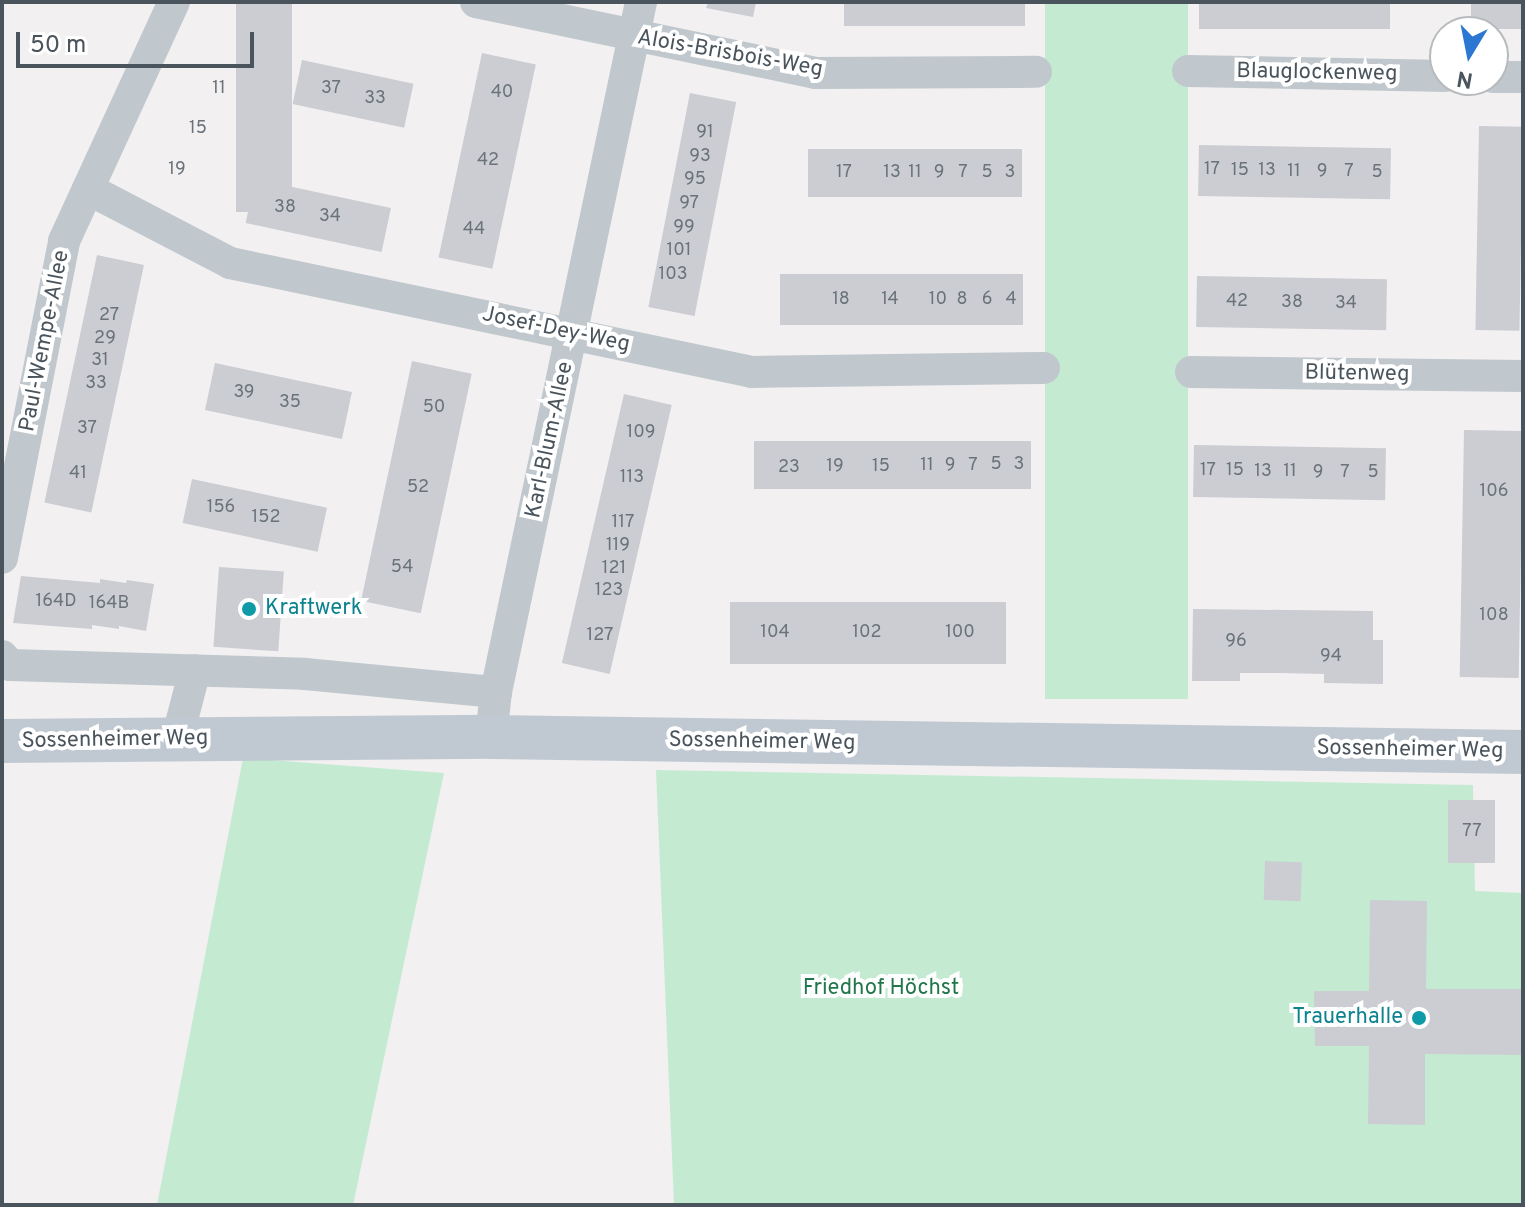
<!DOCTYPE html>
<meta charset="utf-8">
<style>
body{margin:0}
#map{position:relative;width:1525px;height:1207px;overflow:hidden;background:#f2f0f1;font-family:Overpass,sans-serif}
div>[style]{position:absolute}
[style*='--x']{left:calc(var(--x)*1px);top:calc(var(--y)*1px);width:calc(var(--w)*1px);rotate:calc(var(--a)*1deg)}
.green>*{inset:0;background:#c4ebd2;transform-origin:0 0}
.building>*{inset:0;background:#cbcdd2;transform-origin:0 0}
.street>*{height:32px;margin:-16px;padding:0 16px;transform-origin:16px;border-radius:16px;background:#c0c8cd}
.secondary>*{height:44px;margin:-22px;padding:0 22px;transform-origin:22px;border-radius:22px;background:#c0c9d2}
.dots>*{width:22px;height:22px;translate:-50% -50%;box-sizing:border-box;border:4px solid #fff;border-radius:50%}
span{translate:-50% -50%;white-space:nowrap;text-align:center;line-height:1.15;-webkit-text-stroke:8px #fff;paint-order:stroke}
.number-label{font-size:18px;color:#6a727a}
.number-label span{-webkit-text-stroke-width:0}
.street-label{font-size:22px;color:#4a545c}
.culture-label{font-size:22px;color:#0d838f}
.left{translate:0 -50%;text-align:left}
.right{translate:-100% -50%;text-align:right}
.park-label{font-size:22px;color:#21774b}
.frame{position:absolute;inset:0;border:4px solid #4a545c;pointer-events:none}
.north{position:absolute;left:1429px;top:16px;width:80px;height:80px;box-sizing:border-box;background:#fff;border:2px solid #b7bbbe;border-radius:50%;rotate:190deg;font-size:22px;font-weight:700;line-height:32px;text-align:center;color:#4a545c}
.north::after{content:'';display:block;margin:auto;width:28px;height:36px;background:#2c77d1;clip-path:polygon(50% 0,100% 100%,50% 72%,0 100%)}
.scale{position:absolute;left:16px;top:32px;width:238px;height:36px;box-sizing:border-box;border:4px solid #4a545c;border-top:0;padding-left:10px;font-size:24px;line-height:28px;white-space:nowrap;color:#4a545c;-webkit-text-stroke:6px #fff;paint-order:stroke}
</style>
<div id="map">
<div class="green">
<i style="left:1045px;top:2px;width:143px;height:697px"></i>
<i style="clip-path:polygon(243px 758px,444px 773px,353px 1205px,157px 1205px)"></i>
<i style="clip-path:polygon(656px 770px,1473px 785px,1475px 891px,1523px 893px,1523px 1205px,674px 1205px)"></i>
</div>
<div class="building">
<i style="left:236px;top:2px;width:56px;height:210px"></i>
<i style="clip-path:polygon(708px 2px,756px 2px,753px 17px,706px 8px)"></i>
<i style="left:844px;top:2px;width:181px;height:24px"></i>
<i style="left:1199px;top:2px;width:191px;height:27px"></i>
<i style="left:1471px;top:2px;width:52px;height:27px"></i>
<i style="left:482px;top:53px;width:55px;height:209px;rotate:12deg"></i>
<i style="left:302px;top:60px;width:114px;height:45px;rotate:12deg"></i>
<i style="left:690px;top:93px;width:47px;height:218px;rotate:11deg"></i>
<i style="left:1479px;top:126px;width:44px;height:204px;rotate:1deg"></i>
<i style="left:1199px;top:145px;width:192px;height:51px;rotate:1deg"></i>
<i style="left:808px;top:149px;width:214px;height:48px"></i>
<i style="left:255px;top:179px;width:139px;height:45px;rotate:12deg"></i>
<i style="left:97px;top:255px;width:48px;height:253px;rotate:12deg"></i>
<i style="left:780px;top:274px;width:243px;height:51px"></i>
<i style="left:1197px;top:276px;width:190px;height:51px;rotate:1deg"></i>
<i style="left:412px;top:361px;width:61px;height:245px;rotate:12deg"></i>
<i style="left:215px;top:363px;width:140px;height:48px;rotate:12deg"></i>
<i style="left:624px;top:394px;width:49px;height:276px;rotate:13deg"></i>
<i style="left:1464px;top:430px;width:59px;height:247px;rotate:1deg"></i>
<i style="left:1031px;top:441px;width:48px;height:277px;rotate:90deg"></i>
<i style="left:1194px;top:445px;width:192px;height:52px;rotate:1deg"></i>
<i style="left:192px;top:479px;width:138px;height:45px;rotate:12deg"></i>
<i style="left:219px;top:567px;width:65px;height:80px;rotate:4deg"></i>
<i style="clip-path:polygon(21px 576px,100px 583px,100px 579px,126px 583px,127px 580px,154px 584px,146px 631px,119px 626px,119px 629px,92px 625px,92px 629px,13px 623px)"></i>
<i style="left:730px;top:602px;width:276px;height:62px"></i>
<i style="clip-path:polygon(1193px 609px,1373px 611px,1373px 640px,1383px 640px,1383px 684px,1324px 683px,1324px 674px,1280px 673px,1240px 673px,1240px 681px,1192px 681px)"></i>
<i style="left:1495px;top:800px;width:63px;height:47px;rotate:90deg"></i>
<i style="left:1265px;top:861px;width:37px;height:39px;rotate:2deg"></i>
<i style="clip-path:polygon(1370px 900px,1427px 901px,1426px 989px,1523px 989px,1523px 1055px,1425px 1054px,1425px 1125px,1368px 1124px,1369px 1046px,1315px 1046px,1314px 991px,1369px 991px)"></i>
</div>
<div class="street">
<i style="--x:476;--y:2;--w:346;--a:11.8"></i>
<i style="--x:815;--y:73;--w:221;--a:-0.3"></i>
<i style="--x:1188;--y:71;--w:257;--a:1.1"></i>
<i style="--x:1493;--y:77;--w:30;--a:0"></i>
<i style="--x:88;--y:189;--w:160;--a:27.5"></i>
<i style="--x:230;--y:263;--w:533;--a:11.79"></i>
<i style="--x:752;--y:372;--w:292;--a:-0.8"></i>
<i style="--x:1191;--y:372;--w:332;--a:0.7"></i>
<i style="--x:2;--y:558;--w:323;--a:-78.9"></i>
<i style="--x:64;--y:241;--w:263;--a:-65.3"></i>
<i style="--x:2;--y:656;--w:12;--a:48"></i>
<i style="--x:10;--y:665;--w:295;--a:1.7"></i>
<i style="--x:305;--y:674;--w:192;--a:5.4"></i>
<i style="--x:491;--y:737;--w:45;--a:-83.7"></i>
<i style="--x:496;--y:692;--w:705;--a:-78.13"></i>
<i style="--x:177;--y:739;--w:71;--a:-75.4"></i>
</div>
<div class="secondary">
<i style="--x:2;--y:741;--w:489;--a:-0.5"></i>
<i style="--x:491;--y:737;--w:1032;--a:0.83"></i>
</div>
<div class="dots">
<i style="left:249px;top:609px;background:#0f9aa8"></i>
<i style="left:1419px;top:1018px;background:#0f9aa8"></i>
</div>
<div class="number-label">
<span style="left:219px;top:89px">11</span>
<span style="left:331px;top:89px">37</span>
<span style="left:502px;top:93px">40</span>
<span style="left:375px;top:99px">33</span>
<span style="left:198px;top:129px">15</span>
<span style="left:705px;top:133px">91</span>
<span style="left:700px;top:157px">93</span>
<span style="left:488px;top:161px">42</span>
<span style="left:177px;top:170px">19</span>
<span style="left:1212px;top:170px">17</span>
<span style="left:1240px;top:171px">15</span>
<span style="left:1267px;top:171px">13</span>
<span style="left:1294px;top:172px">11</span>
<span style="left:1322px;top:172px">9</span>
<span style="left:1349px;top:172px">7</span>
<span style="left:844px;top:173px">17</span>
<span style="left:892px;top:173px">13</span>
<span style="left:915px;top:173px">11</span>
<span style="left:939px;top:173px">9</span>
<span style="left:963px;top:173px">7</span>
<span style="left:987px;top:173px">5</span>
<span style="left:1010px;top:173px">3</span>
<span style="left:1377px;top:173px">5</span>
<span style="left:695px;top:180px">95</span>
<span style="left:689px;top:204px">97</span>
<span style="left:285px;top:208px">38</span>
<span style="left:330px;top:217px">34</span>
<span style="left:684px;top:228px">99</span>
<span style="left:474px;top:230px">44</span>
<span style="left:679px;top:251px">101</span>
<span style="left:673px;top:275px">103</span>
<span style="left:841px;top:300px">18</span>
<span style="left:890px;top:300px">14</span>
<span style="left:938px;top:300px">10</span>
<span style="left:962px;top:300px">8</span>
<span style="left:987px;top:300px">6</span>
<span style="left:1011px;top:300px">4</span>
<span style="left:1237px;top:302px">42</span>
<span style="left:1292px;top:303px">38</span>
<span style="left:1346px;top:304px">34</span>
<span style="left:109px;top:316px">27</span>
<span style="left:105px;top:339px">29</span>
<span style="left:100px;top:361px">31</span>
<span style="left:96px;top:384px">33</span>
<span style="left:244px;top:393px">39</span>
<span style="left:290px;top:403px">35</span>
<span style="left:434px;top:408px">50</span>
<span style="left:87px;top:429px">37</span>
<span style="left:641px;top:433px">109</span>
<span style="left:996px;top:465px">5</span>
<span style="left:1019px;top:465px">3</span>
<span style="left:927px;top:466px">11</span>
<span style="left:950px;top:466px">9</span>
<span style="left:973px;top:466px">7</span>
<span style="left:835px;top:467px">19</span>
<span style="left:881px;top:467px">15</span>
<span style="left:789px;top:468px">23</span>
<span style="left:1208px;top:471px">17</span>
<span style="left:1235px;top:471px">15</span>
<span style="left:1263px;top:472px">13</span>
<span style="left:1290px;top:472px">11</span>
<span style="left:1318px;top:473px">9</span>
<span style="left:1345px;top:473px">7</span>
<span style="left:1373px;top:473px">5</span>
<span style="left:78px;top:474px">41</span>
<span style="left:632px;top:478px">113</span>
<span style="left:418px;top:488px">52</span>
<span style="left:1494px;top:492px">106</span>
<span style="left:221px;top:508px">156</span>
<span style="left:266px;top:518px">152</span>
<span style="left:623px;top:523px">117</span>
<span style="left:618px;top:546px">119</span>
<span style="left:402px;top:568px">54</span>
<span style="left:614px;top:569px">121</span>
<span style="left:609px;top:591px">123</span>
<span style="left:56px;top:602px">164D</span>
<span style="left:109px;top:604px">164B</span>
<span style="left:1494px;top:616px">108</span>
<span style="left:775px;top:633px">104</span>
<span style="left:867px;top:633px">102</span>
<span style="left:960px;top:633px">100</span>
<span style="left:600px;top:636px">127</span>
<span style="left:1236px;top:642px">96</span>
<span style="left:1331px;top:657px">94</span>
<span style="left:1472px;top:832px">77</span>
</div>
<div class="street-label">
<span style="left:730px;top:54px;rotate:10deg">Alois-Brisbois-Weg</span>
<span style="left:1317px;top:73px;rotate:1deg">Blauglockenweg</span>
<span style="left:556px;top:330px;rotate:12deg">Josef-Dey-Weg</span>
<span style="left:45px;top:341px;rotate:-79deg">Paul-Wempe-Allee</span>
<span style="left:1357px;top:374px;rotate:1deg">Blütenweg</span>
<span style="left:550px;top:440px;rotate:-78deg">Karl-Blum-Allee</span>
<span style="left:115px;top:740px;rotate:-1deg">Sossenheimer Weg</span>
<span style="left:762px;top:742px;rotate:1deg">Sossenheimer Weg</span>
<span style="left:1410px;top:750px;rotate:1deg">Sossenheimer Weg</span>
</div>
<div class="culture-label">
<span class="left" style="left:265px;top:609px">Kraftwerk</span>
<span class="right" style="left:1403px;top:1018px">Trauerhalle</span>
</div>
<div class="park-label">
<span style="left:881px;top:989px">Friedhof Höchst</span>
</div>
<div class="frame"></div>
<div class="north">N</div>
<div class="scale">50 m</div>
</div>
